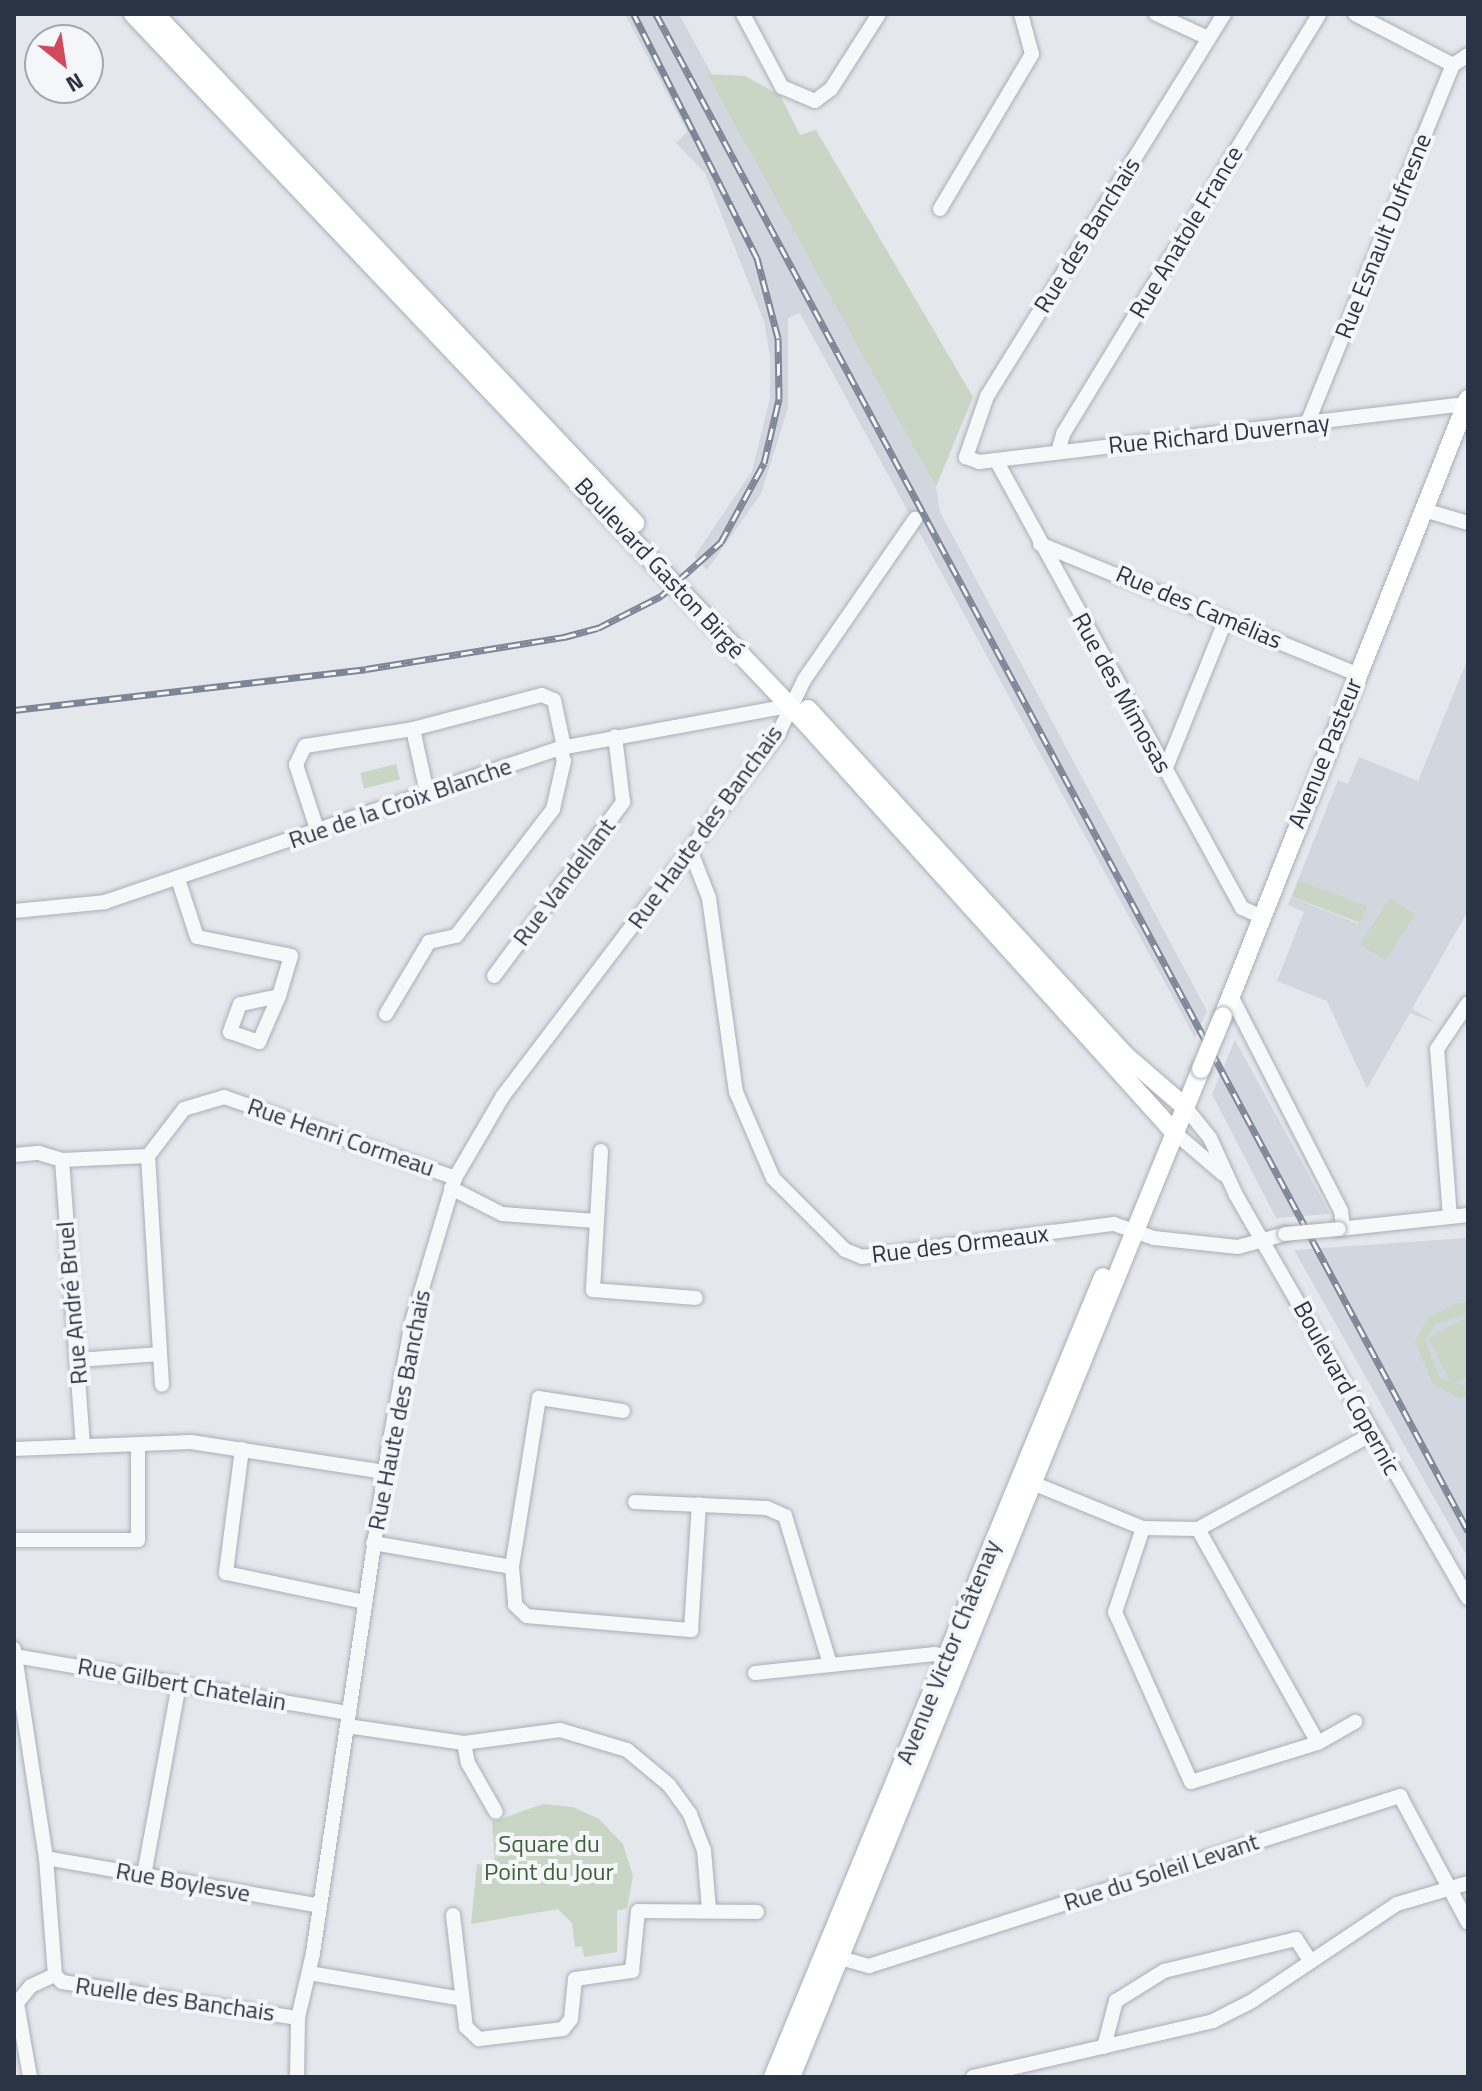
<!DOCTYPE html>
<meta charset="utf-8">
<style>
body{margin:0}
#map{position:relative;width:1482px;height:2091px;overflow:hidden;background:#e4e7ec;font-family:"Titillium Web",sans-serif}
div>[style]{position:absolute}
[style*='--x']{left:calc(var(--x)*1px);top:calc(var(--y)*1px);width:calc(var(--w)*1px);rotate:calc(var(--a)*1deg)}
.built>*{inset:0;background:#d2d6de}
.green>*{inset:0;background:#c9d6c5;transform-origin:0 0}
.roads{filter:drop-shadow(0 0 2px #a9aeb7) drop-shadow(0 0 2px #a9aeb7)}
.minor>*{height:14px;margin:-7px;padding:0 7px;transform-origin:7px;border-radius:7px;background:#f7f8fa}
.major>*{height:18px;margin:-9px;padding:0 9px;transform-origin:9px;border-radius:9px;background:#fff}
.rail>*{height:7px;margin-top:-3.5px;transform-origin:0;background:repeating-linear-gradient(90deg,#f4f6f9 0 12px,#7d8696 0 24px);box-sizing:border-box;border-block:2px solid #7d8696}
.bridges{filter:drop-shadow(0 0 2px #a9aeb7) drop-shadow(0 0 2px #a9aeb7)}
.minor-bridge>*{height:14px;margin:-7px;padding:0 7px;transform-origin:7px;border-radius:7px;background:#f7f8fa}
.major-bridge>*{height:18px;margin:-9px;padding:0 9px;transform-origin:9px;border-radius:9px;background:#fff}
span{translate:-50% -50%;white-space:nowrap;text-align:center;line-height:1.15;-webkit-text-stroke:8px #f4f6f9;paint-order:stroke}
.street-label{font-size:24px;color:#2b3445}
.park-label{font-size:24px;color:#3f6138}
.frame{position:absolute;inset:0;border:16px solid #2b3445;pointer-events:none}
.north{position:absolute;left:24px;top:24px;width:80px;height:80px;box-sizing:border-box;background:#f4f6f9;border:2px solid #a4a8b1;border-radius:50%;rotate:150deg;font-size:22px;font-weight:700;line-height:32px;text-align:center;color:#2b3445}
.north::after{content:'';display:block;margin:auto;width:28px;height:36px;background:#d1495b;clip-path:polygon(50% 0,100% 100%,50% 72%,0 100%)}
</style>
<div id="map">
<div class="built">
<i style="clip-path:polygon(625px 14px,679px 14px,936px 487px,940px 512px,1207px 1011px,1195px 1038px,800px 313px,788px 318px,788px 408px,761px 494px,707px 570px,694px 557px,752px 471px,770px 398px,770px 356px,764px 321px,705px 173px,676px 143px,687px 132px)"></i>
<i style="clip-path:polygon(1468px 658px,1468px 911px,1412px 1009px,1438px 1024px,1410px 1013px,1367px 1088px,1327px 1001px,1277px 981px,1304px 912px,1288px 905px,1291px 897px,1359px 924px,1366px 907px,1298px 880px,1338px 780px,1348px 784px,1359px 757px,1418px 781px)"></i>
<i style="clip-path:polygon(1235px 1040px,1330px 1214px,1276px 1218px,1212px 1094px)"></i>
<i style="clip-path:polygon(1468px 1238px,1468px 1558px,1294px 1250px)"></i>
</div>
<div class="green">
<i style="clip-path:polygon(707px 74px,745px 76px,780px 95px,800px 135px,816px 130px,973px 397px,936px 487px)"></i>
<i style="left:396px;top:764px;width:16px;height:37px;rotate:76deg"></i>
<i style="left:1298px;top:880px;width:74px;height:18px;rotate:21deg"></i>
<i style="left:1390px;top:898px;width:30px;height:55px;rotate:33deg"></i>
<i style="clip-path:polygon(1458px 1303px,1468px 1303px,1468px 1313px,1436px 1324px,1425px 1340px,1441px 1380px,1468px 1386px,1468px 1396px,1459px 1398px,1433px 1384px,1415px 1342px,1428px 1318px)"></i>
<i style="clip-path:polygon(1468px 1317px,1468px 1377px,1452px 1385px,1428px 1338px)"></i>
<i style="clip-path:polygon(543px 1804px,573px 1807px,599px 1819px,623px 1844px,633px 1876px,627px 1908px,617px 1911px,617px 1952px,584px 1957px,582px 1946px,575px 1947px,572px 1923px,558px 1909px,471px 1924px,477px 1864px,495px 1866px,492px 1822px)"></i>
</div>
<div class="roads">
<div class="minor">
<i style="--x:743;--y:14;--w:83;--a:61.9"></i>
<i style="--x:782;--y:87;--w:36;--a:23"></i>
<i style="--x:815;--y:101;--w:20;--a:-37"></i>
<i style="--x:831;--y:89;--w:89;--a:-57.4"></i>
<i style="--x:1156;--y:14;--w:57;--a:24.8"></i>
<i style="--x:1224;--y:14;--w:450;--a:121.8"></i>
<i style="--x:987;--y:396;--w:65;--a:109"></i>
<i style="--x:966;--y:457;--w:14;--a:21"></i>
<i style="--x:979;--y:462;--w:492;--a:-6.8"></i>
<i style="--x:1355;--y:14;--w:110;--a:27.5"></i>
<i style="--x:940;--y:209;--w:180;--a:-59.3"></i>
<i style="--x:1032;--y:54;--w:41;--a:-105.4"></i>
<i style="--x:1307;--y:424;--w:388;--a:-67.9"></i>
<i style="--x:1453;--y:65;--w:18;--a:-34"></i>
<i style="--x:1058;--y:452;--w:19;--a:-74"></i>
<i style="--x:1063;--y:434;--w:492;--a:-58.6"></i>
<i style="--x:996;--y:460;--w:511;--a:61.23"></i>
<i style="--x:1242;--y:908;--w:20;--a:24"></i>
<i style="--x:1424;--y:510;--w:46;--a:16.5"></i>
<i style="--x:1040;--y:544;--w:343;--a:22.3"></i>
<i style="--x:413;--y:729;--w:66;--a:77.7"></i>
<i style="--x:1165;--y:770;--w:163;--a:-68"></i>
<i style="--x:318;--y:832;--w:71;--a:-108.2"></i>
<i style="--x:296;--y:765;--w:21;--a:-65"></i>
<i style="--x:305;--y:746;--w:109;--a:-8.9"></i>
<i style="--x:413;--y:729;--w:133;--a:-14.8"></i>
<i style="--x:542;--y:695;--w:13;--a:23"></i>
<i style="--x:554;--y:700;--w:48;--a:78"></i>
<i style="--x:691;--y:852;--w:49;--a:68.6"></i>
<i style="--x:709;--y:898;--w:196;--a:82.1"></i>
<i style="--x:736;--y:1092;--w:94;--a:66.7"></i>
<i style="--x:773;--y:1178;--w:102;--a:45"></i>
<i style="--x:845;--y:1250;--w:18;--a:22"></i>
<i style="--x:862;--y:1257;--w:254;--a:-7.5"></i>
<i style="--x:1114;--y:1224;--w:42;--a:19.3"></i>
<i style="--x:1154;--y:1238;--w:84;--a:6.1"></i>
<i style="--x:1238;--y:1247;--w:49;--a:-15.5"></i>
<i style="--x:178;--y:879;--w:61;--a:71.9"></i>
<i style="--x:197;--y:937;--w:96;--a:11.4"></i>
<i style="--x:291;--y:956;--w:42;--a:106.7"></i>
<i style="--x:279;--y:996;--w:40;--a:168"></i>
<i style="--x:240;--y:1004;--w:30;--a:110"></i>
<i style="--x:230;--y:1032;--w:31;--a:19"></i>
<i style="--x:259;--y:1042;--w:50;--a:-66.5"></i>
<i style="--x:14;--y:911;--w:91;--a:-5.6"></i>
<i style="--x:105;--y:902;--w:480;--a:-18.7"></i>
<i style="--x:560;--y:748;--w:233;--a:-10.4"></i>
<i style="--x:494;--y:976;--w:217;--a:-53.4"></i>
<i style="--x:623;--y:802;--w:66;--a:-96.9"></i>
<i style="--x:1230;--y:994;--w:244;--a:62.9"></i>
<i style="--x:1341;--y:1211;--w:17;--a:83"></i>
<i style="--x:386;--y:1014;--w:84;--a:-59.2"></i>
<i style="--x:429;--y:942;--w:28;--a:-13"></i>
<i style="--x:456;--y:936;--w:160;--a:-52.6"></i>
<i style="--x:553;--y:809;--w:49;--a:-77.1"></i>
<i style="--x:564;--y:761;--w:14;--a:-107"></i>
<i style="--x:1185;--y:1107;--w:40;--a:51"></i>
<i style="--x:1210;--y:1138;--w:63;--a:65.5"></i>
<i style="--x:1236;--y:1195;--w:465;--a:60.1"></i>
<i style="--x:1175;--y:1133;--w:63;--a:40.5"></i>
<i style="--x:601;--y:1151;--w:139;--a:93.3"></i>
<i style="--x:593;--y:1290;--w:103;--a:4.4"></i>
<i style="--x:14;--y:1155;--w:25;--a:-5"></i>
<i style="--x:39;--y:1153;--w:24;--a:17"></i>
<i style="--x:62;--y:1160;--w:86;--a:-2.7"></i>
<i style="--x:148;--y:1156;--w:59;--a:-52.5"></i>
<i style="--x:184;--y:1109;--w:42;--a:-16.7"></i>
<i style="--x:224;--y:1097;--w:245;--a:19.3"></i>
<i style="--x:148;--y:1156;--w:229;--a:86.5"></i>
<i style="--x:62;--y:1160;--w:287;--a:85.8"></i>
<i style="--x:451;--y:1188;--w:57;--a:27"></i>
<i style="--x:502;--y:1214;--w:94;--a:4.3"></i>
<i style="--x:1450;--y:1217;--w:169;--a:-94.4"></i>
<i style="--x:1437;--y:1049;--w:55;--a:-56"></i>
<i style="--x:1339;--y:1229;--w:130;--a:-6.2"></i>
<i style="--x:78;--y:1360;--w:82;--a:-4.2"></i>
<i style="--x:623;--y:1411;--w:85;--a:-171.2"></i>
<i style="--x:539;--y:1398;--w:171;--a:99.1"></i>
<i style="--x:512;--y:1567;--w:38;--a:85"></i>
<i style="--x:515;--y:1605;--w:16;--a:43"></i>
<i style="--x:527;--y:1616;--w:165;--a:4.9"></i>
<i style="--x:691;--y:1630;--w:126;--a:-86.4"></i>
<i style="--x:14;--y:1449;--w:177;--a:-2.3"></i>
<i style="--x:191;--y:1442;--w:196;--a:8.8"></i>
<i style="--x:242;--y:1449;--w:125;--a:97.4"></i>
<i style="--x:226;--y:1573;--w:142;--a:11.8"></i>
<i style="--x:1035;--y:1484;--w:117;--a:22.2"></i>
<i style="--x:1143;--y:1528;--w:55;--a:1"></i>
<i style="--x:1198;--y:1529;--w:198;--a:-28.6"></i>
<i style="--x:635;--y:1502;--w:132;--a:2.6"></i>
<i style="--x:767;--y:1508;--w:20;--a:24"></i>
<i style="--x:785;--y:1516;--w:155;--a:73.1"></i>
<i style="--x:1143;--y:1528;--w:89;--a:108.4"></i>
<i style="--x:1115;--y:1612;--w:186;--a:65.9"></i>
<i style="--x:1191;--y:1782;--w:133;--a:-17.1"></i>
<i style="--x:1318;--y:1743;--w:43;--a:-29.6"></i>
<i style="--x:1198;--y:1529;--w:245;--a:60.7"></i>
<i style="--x:14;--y:1540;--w:124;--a:0"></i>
<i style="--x:138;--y:1540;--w:96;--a:-90"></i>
<i style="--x:373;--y:1543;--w:141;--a:9.8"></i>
<i style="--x:14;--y:1649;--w:211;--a:81.3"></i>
<i style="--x:46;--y:1858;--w:117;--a:85.6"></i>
<i style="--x:15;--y:1656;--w:339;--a:9.7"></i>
<i style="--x:755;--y:1673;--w:181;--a:-6"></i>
<i style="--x:935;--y:1654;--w:21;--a:14"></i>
<i style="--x:347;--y:1726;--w:118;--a:8.3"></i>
<i style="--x:464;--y:1743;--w:97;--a:-7.7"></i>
<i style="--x:560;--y:1730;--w:70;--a:16.6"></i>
<i style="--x:627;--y:1750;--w:55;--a:39.8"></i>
<i style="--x:669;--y:1785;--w:36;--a:54"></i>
<i style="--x:690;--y:1814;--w:39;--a:69"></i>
<i style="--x:704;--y:1850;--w:60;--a:85.2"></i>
<i style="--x:464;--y:1743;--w:20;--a:79"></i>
<i style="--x:468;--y:1763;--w:56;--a:60.3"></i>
<i style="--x:46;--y:1858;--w:278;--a:9.9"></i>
<i style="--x:144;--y:1875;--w:194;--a:-79.6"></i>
<i style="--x:453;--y:1915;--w:113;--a:83.4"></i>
<i style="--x:466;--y:2027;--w:18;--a:43"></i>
<i style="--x:479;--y:2039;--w:85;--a:-6.8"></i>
<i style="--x:563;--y:2029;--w:13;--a:-51"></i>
<i style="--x:571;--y:2019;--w:40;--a:-84.3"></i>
<i style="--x:575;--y:1979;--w:58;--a:-8"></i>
<i style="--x:632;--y:1971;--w:60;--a:-84.3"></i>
<i style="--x:638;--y:1911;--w:119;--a:0.5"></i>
<i style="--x:830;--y:1955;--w:41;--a:15.8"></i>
<i style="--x:869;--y:1966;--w:558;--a:-17.75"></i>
<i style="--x:1400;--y:1796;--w:144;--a:61.8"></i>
<i style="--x:309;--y:1973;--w:155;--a:9.6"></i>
<i style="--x:55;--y:1975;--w:10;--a:45"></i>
<i style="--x:62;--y:1982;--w:239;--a:8.7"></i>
<i style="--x:1104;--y:2047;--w:48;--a:-75.4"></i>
<i style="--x:1116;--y:2001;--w:57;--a:-32"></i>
<i style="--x:1164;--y:1971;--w:136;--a:-13.6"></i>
<i style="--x:1296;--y:1939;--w:27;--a:57"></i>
<i style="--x:30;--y:2077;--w:75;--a:-100"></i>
<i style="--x:17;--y:2003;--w:22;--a:-51"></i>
<i style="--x:31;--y:1986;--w:26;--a:-25"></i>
<i style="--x:297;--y:2077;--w:59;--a:-89"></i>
<i style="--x:298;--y:2018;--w:67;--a:-77"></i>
<i style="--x:313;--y:1953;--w:508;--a:-81.5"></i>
<i style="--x:388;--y:1451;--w:131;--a:-79.5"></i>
<i style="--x:412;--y:1322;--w:150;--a:-73.4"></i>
<i style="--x:455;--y:1178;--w:95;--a:-59.7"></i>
<i style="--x:503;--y:1096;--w:457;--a:-52.8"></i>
<i style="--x:779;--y:732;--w:58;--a:-64.3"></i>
<i style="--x:804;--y:680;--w:196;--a:-55.4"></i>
<i style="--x:973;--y:2077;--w:246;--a:-13.1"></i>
<i style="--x:1213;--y:2021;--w:44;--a:-27.1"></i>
<i style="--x:1252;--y:2001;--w:174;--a:-33.8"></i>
<i style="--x:1397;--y:1904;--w:74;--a:-16.5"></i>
</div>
<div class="major">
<i style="--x:133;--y:14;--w:975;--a:46.5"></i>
<i style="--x:804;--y:721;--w:554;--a:48"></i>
<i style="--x:155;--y:14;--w:700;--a:46.68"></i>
<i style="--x:808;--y:709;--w:469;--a:47.5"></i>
<i style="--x:1125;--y:1055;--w:79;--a:40.9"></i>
<i style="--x:1223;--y:1016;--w:664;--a:-68.34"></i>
<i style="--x:773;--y:2077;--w:865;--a:-67.58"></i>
<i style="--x:791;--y:2077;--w:1088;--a:-67.87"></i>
</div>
</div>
<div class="rail">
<i style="--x:656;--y:14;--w:1721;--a:61.84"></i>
<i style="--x:14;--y:710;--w:354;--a:-6.6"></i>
<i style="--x:366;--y:669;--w:201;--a:-9.2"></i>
<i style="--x:564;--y:637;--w:35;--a:-15"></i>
<i style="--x:598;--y:628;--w:71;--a:-26.9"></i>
<i style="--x:661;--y:596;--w:81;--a:-42"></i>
<i style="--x:721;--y:542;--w:90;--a:-61.4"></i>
<i style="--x:764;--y:463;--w:66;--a:-76.8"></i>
<i style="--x:779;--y:399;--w:61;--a:-90.9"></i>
<i style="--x:778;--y:338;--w:83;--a:-104.7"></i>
<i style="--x:757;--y:258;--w:273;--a:-116.8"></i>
</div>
<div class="bridges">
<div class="minor-bridge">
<i style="--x:1285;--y:1234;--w:54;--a:-5.3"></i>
</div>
<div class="major-bridge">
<i style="--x:1201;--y:1069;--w:57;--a:-67.5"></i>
</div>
</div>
<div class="street-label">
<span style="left:1186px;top:232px;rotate:-59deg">Rue Anatole France</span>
<span style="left:1087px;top:235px;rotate:-58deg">Rue des Banchais</span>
<span style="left:1383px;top:236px;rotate:-68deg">Rue Esnault Dufresne</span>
<span style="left:1219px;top:434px;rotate:-6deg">Rue Richard Duvernay</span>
<span style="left:660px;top:568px;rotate:47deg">Boulevard Gaston Birgé</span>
<span style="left:1199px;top:607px;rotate:23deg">Rue des Camélias</span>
<span style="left:1122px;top:693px;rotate:61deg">Rue des Mimosas</span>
<span style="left:1325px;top:753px;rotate:-68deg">Avenue Pasteur</span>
<span style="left:400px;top:803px;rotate:-19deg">Rue de la Croix Blanche</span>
<span style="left:705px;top:827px;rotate:-54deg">Rue Haute des Banchais</span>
<span style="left:564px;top:882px;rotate:-53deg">Rue Vandellant</span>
<span style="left:341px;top:1137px;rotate:19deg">Rue Henri Cormeau</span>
<span style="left:960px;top:1244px;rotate:-7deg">Rue des Ormeaux</span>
<span style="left:72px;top:1303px;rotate:-95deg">Rue André Bruel</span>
<span style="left:1347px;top:1388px;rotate:61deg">Boulevard Copernic</span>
<span style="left:399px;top:1410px;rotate:-79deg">Rue Haute des Banchais</span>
<span style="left:948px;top:1652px;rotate:-68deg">Avenue Victor Châtenay</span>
<span style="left:182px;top:1684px;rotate:10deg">Rue Gilbert Chatelain</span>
<span style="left:1161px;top:1872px;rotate:-18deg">Rue du Soleil Levant</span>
<span style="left:183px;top:1882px;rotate:10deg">Rue Boylesve</span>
<span style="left:175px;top:1999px;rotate:8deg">Ruelle des Banchais</span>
</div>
<div class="park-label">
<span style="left:549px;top:1858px">Square du<br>Point du Jour</span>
</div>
<div class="frame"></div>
<div class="north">N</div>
</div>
